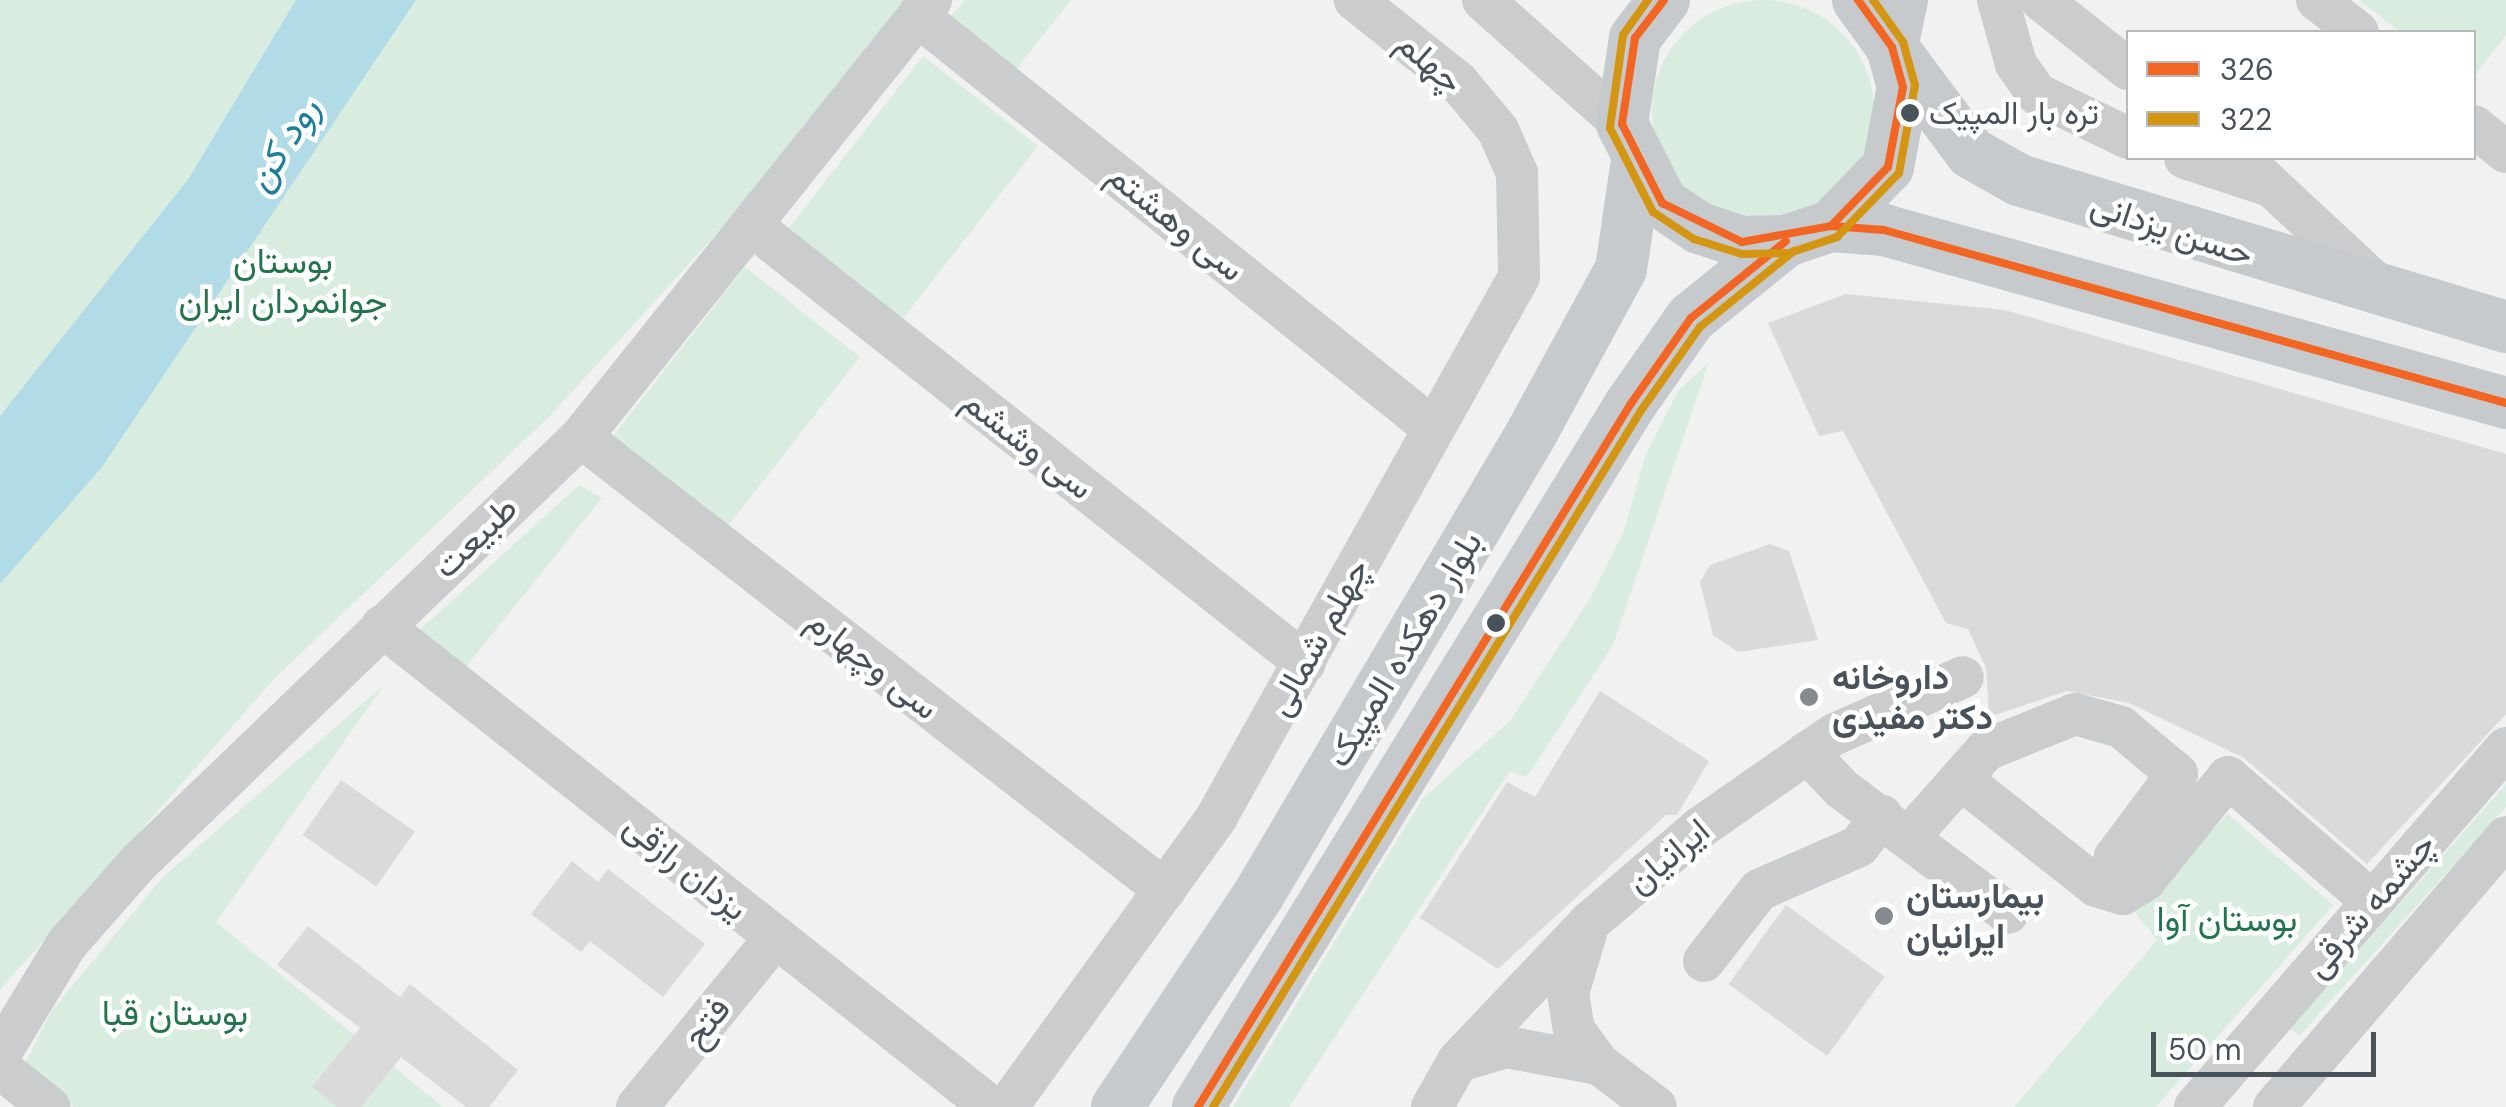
<!DOCTYPE html>
<meta charset="utf-8">
<style>
body{margin:0}
#map{position:relative;width:2506px;height:1107px;overflow:hidden;background:#f1f1f1;font-family:"DM Sans",Vazirmatn,sans-serif}
div>[style]{position:absolute}
[style*='--x']{left:calc(var(--x)*1px);top:calc(var(--y)*1px);width:calc(var(--w)*1px);rotate:calc(var(--a)*1deg)}
.green>*{inset:0;background:#d8ede0;transform-origin:0 0}
.round{border-radius:50%}
.water>*{inset:0;background:#b1dbe6}
.building>*{inset:0;background:#dadadb;transform-origin:0 0}
.minor>*{height:42px;margin:-21px;padding:0 21px;transform-origin:21px;border-radius:21px;background:#cbccce}
.major>*{height:52px;margin:-26px;padding:0 26px;transform-origin:26px;border-radius:26px;background:#c7cacc}
.bus-1>*{height:8px;margin:-4px;padding:0 4px;transform-origin:4px;border-radius:4px;background:#f26522}
.bus-2>*{height:8px;margin:-4px;padding:0 4px;transform-origin:4px;border-radius:4px;background:#d49512}
.dots>*{width:28px;height:28px;translate:-50% -50%;box-sizing:border-box;border:5px solid #fff;border-radius:50%}
span{translate:-50% -50%;white-space:nowrap;text-align:center;line-height:1.15;-webkit-text-stroke:9px #fff;paint-order:stroke}
.bus-label{font-size:32px;color:#49525b}
.left{translate:0 -50%;text-align:left}
.street-label{font-size:35px;color:#49525b}
.park-label{font-size:35px;color:#22754d}
.poi-label{font-size:35px;color:#49525b;font-weight:700}
.water-label{font-size:38px;color:#1c7e9b;font-style:italic}
.legend{position:absolute;left:2126px;top:30px;width:350px;height:130px;box-sizing:border-box;background:#fff;border:2px solid #b6babd;margin:0;padding:12px 18px;list-style:none;font-size:30px;color:#49525b}
.legend li{display:flex;align-items:center;gap:20px;height:50px}
.legend b{width:50px;border:2px solid #b6babd}
.scale{position:absolute;left:2151px;top:1032px;width:225px;height:45px;box-sizing:border-box;border:5px solid #49525b;border-top:0;padding-left:12px;font-size:30px;line-height:35px;white-space:nowrap;color:#49525b;-webkit-text-stroke:8px #fff;paint-order:stroke}
</style>
<div id="map">
<div class="green">
<i class="round" style="left:1652px;top:0;width:222px;height:222px"></i>
<i style="clip-path:polygon(0 0,904px 0,738px 210px,550px 416px,274px 679px,0 990px)"></i>
<i style="clip-path:polygon(965px 0,1071px 0,1013px 73px,951px 16px)"></i>
<i style="clip-path:polygon(2359px 0,2506px 0,2506px 35px,2474px 77px,2474px 32px,2400px 32px)"></i>
<i style="left:923px;top:56px;width:146px;height:229px;rotate:38deg"></i>
<i style="left:745px;top:267px;width:146px;height:221px;rotate:38deg"></i>
<i style="clip-path:polygon(1709px 362px,1613px 645px,1527px 777px,1509px 772px,1289px 1107px,1233px 1107px,1423px 798px,1510px 721px,1591px 597px,1624px 531px,1646px 454px,1678px 391px)"></i>
<i style="clip-path:polygon(579px 485px,602px 498px,464px 669px,416px 633px)"></i>
<i style="clip-path:polygon(385px 684px,216px 922px,443px 1107px,74px 1107px,23px 1067px,53px 1009px,163px 877px)"></i>
<i style="clip-path:polygon(2506px 784px,2506px 807px,2299px 1036px,2290px 1028px)"></i>
<i style="clip-path:polygon(2228px 814px,2333px 905px,2156px 1107px,2014px 1107px,2157px 940px,2135px 912px)"></i>
</div>
<div class="water">
<i style="clip-path:polygon(296px 0,416px 0,102px 467px,0 584px,0 416px,189px 178px)"></i>
</div>
<div class="building">
<i style="clip-path:polygon(1846px 294px,2005px 310px,2506px 454px,2506px 714px,2367px 864px,2244px 758px,2129px 703px,2067px 691px,1989px 717px,1986px 668px,1968px 629px,1946px 623px,1843px 431px,1819px 436px,1768px 323px)"></i>
<i style="clip-path:polygon(1770px 544px,1789px 551px,1818px 640px,1738px 652px,1713px 635px,1700px 582px,1710px 565px)"></i>
<i style="clip-path:polygon(1600px 691px,1709px 761px,1677px 815px,1666px 815px,1498px 969px,1420px 918px,1507px 782px,1535px 797px)"></i>
<i style="left:341px;top:780px;width:90px;height:67px;rotate:35deg"></i>
<i style="clip-path:polygon(572px 861px,598px 882px,608px 869px,705px 944px,663px 997px,590px 941px,581px 952px,531px 914px)"></i>
<i style="left:1786px;top:905px;width:122px;height:98px;rotate:36deg"></i>
<i style="clip-path:polygon(308px 926px,400px 997px,410px 984px,518px 1070px,489px 1107px,466px 1107px,401px 1057px,361px 1107px,337px 1107px,312px 1087px,360px 1028px,277px 965px)"></i>
</div>
<div class="minor">
<i style="--x:1483;--y:0;--w:186;--a:41.7"></i>
<i style="--x:1998;--y:0;--w:66;--a:74.3"></i>
<i style="--x:2016;--y:64;--w:37;--a:55"></i>
<i style="--x:2037;--y:94;--w:101;--a:25.8"></i>
<i style="--x:2041;--y:0;--w:111;--a:38.4"></i>
<i style="--x:2317;--y:0;--w:52;--a:38"></i>
<i style="--x:918;--y:16;--w:660;--a:38.66"></i>
<i style="--x:2474;--y:126;--w:41;--a:39.1"></i>
<i style="--x:2185;--y:158;--w:86;--a:18.2"></i>
<i style="--x:2241;--y:158;--w:194;--a:42.9"></i>
<i style="--x:751;--y:225;--w:706;--a:38.33"></i>
<i style="--x:581;--y:437;--w:739;--a:37.8"></i>
<i style="--x:382;--y:626;--w:776;--a:38.3"></i>
<i style="--x:1807;--y:752;--w:51;--a:46.6"></i>
<i style="--x:1842;--y:789;--w:207;--a:36.8"></i>
<i style="--x:1961;--y:779;--w:172;--a:38.4"></i>
<i style="--x:2096;--y:886;--w:28;--a:17"></i>
<i style="--x:2123;--y:894;--w:26;--a:-32"></i>
<i style="--x:1909;--y:837;--w:116;--a:-48.5"></i>
<i style="--x:1986;--y:750;--w:96;--a:-22"></i>
<i style="--x:2075;--y:714;--w:48;--a:15.8"></i>
<i style="--x:2121;--y:727;--w:73;--a:40"></i>
<i style="--x:2177;--y:774;--w:104;--a:126.8"></i>
<i style="--x:2115;--y:857;--w:38;--a:37"></i>
<i style="--x:2145;--y:880;--w:132;--a:-51.1"></i>
<i style="--x:2228;--y:777;--w:191;--a:40.8"></i>
<i style="--x:1586;--y:933;--w:63;--a:106.7"></i>
<i style="--x:1568;--y:993;--w:37;--a:81"></i>
<i style="--x:1574;--y:1030;--w:42;--a:53.7"></i>
<i style="--x:1599;--y:1064;--w:71;--a:37"></i>
<i style="--x:1704;--y:961;--w:90;--a:-52.2"></i>
<i style="--x:1759;--y:890;--w:109;--a:-23.7"></i>
<i style="--x:1859;--y:846;--w:38;--a:-53"></i>
<i style="--x:0;--y:1054;--w:127;--a:-58.8"></i>
<i style="--x:66;--y:945;--w:109;--a:-48.7"></i>
<i style="--x:138;--y:863;--w:615;--a:-43.88"></i>
<i style="--x:581;--y:437;--w:560;--a:-51.31"></i>
<i style="--x:1459;--y:1061;--w:49;--a:-16.6"></i>
<i style="--x:1506;--y:1047;--w:95;--a:10.4"></i>
<i style="--x:0;--y:1068;--w:63;--a:38.5"></i>
<i style="--x:637;--y:1107;--w:218;--a:-50.8"></i>
<i style="--x:1007;--y:1107;--w:357;--a:-54.1"></i>
<i style="--x:1216;--y:818;--w:620;--a:-60.75"></i>
<i style="--x:1519;--y:277;--w:104;--a:-91.1"></i>
<i style="--x:1517;--y:173;--w:47;--a:-113.8"></i>
<i style="--x:1498;--y:130;--w:62;--a:-129.8"></i>
<i style="--x:1458;--y:82;--w:132;--a:-141.5"></i>
<i style="--x:1432;--y:1107;--w:53;--a:-60.5"></i>
<i style="--x:1458;--y:1061;--w:192;--a:-46.5"></i>
<i style="--x:1590;--y:922;--w:146;--a:-40.6"></i>
<i style="--x:1701;--y:827;--w:161;--a:-34.9"></i>
<i style="--x:1833;--y:735;--w:142;--a:-24"></i>
<i style="--x:2195;--y:1107;--w:475;--a:-49.1"></i>
<i style="--x:2274;--y:1107;--w:356;--a:-49.3"></i>
</div>
<div class="major">
<i style="--x:1664;--y:0;--w:48;--a:127.3"></i>
<i style="--x:1635;--y:38;--w:87;--a:98.6"></i>
<i style="--x:1622;--y:124;--w:89;--a:63.1"></i>
<i style="--x:1662;--y:203;--w:45;--a:34"></i>
<i style="--x:1699;--y:228;--w:45;--a:18"></i>
<i style="--x:1742;--y:242;--w:44;--a:-1.3"></i>
<i style="--x:1786;--y:241;--w:47;--a:-18.4"></i>
<i style="--x:1831;--y:226;--w:82;--a:-46"></i>
<i style="--x:1888;--y:167;--w:81;--a:-79.4"></i>
<i style="--x:1903;--y:87;--w:41;--a:-105.4"></i>
<i style="--x:1892;--y:47;--w:58;--a:-125.9"></i>
<i style="--x:1902;--y:0;--w:48;--a:102"></i>
<i style="--x:1892;--y:47;--w:132;--a:53.3"></i>
<i style="--x:1971;--y:153;--w:55;--a:29.4"></i>
<i style="--x:2019;--y:180;--w:509;--a:16.8"></i>
<i style="--x:1831;--y:226;--w:53;--a:4.3"></i>
<i style="--x:1884;--y:230;--w:646;--a:15.54"></i>
<i style="--x:1117;--y:1107;--w:256;--a:-56.3"></i>
<i style="--x:1259;--y:894;--w:534;--a:-59.4"></i>
<i style="--x:1531;--y:434;--w:188;--a:-61.4"></i>
<i style="--x:1621;--y:269;--w:103;--a:-81.6"></i>
<i style="--x:1198;--y:1107;--w:824;--a:-58.39"></i>
<i style="--x:1630;--y:405;--w:106;--a:-55"></i>
<i style="--x:1691;--y:318;--w:122;--a:-39"></i>
</div>
<div class="bus-1">
<i style="--x:1664;--y:0;--w:48;--a:127.3"></i>
<i style="--x:1635;--y:38;--w:87;--a:98.6"></i>
<i style="--x:1622;--y:124;--w:89;--a:63.1"></i>
<i style="--x:1662;--y:203;--w:89;--a:26"></i>
<i style="--x:1742;--y:242;--w:90;--a:-10.2"></i>
<i style="--x:1831;--y:226;--w:82;--a:-46"></i>
<i style="--x:1888;--y:167;--w:81;--a:-79.4"></i>
<i style="--x:1903;--y:87;--w:41;--a:-105.4"></i>
<i style="--x:1892;--y:47;--w:58;--a:-125.9"></i>
<i style="--x:1831;--y:226;--w:53;--a:4.3"></i>
<i style="--x:1884;--y:230;--w:646;--a:15.54"></i>
<i style="--x:1198;--y:1107;--w:824;--a:-58.39"></i>
<i style="--x:1630;--y:405;--w:106;--a:-55"></i>
<i style="--x:1691;--y:318;--w:122;--a:-39"></i>
</div>
<div class="bus-2">
<i style="--x:1648;--y:0;--w:43;--a:125.5"></i>
<i style="--x:1623;--y:35;--w:94;--a:98"></i>
<i style="--x:1610;--y:128;--w:94;--a:62.9"></i>
<i style="--x:1653;--y:212;--w:49;--a:33.4"></i>
<i style="--x:1694;--y:239;--w:50;--a:17.4"></i>
<i style="--x:1742;--y:254;--w:47;--a:-1.2"></i>
<i style="--x:1789;--y:253;--w:51;--a:-18.4"></i>
<i style="--x:1837;--y:237;--w:89;--a:-45.9"></i>
<i style="--x:1899;--y:173;--w:89;--a:-79.7"></i>
<i style="--x:1915;--y:85;--w:45;--a:-105.6"></i>
<i style="--x:1903;--y:42;--w:52;--a:-125.5"></i>
<i style="--x:1213;--y:1107;--w:816;--a:-58.43"></i>
<i style="--x:1640;--y:412;--w:104;--a:-54.8"></i>
<i style="--x:1700;--y:327;--w:121;--a:-39"></i>
</div>
<div class="dots">
<i style="left:1910px;top:113px;background:#49525b"></i>
<i style="left:1496px;top:623px;background:#49525b"></i>
<i style="left:1809px;top:697px;background:#848a90"></i>
<i style="left:1884px;top:916px;background:#848a90"></i>
</div>
<div class="bus-label">
<span class="left" style="left:1929px;top:113px">تره بار المپیک</span>
</div>
<div class="street-label">
<span style="left:1430px;top:62px;rotate:41deg">چهلم</span>
<span style="left:1176px;top:222px;rotate:39deg">سی وهشتم</span>
<span style="left:2172px;top:229px;rotate:18deg">حسن یزدانی</span>
<span style="left:1028px;top:444px;rotate:38deg">سی وششم</span>
<span style="left:475px;top:537px;rotate:-44deg">طبیعت</span>
<span style="left:1318px;top:637px;rotate:-61deg">چهلم شمالی</span>
<span style="left:1404px;top:649px;rotate:-59deg">بلوار دهکده المپیک</span>
<span style="left:873px;top:664px;rotate:38deg">سی وچهارم</span>
<span style="left:1668px;top:856px;rotate:-40deg">ایرانیان</span>
<span style="left:686px;top:867px;rotate:39deg">یزدان رازقی</span>
<span style="left:2370px;top:905px;rotate:-49deg">چشمه شرقی</span>
<span style="left:706px;top:1022px;rotate:-51deg">فتح</span>
</div>
<div class="park-label">
<span style="left:283px;top:281px">بوستان<br>جوانمردان ایران</span>
<span style="left:2227px;top:919px">بوستان آوا</span>
<span style="left:175px;top:1013px">بوستان قبا</span>
</div>
<div class="poi-label">
<span class="left" style="left:1832px;top:697px">داروخانه<br>دکتر مفیدی</span>
<span class="left" style="left:1906px;top:916px">بیمارستان<br>ایرانیان</span>
</div>
<div class="water-label">
<span style="left:283px;top:144px;rotate:-57deg">رود کن</span>
</div>
<ul class="legend">
<li><b style="height:12px;background:#f26522"></b>326</li>
<li><b style="height:12px;background:#d49512"></b>322</li>
</ul>
<div class="scale">50 m</div>
</div>
